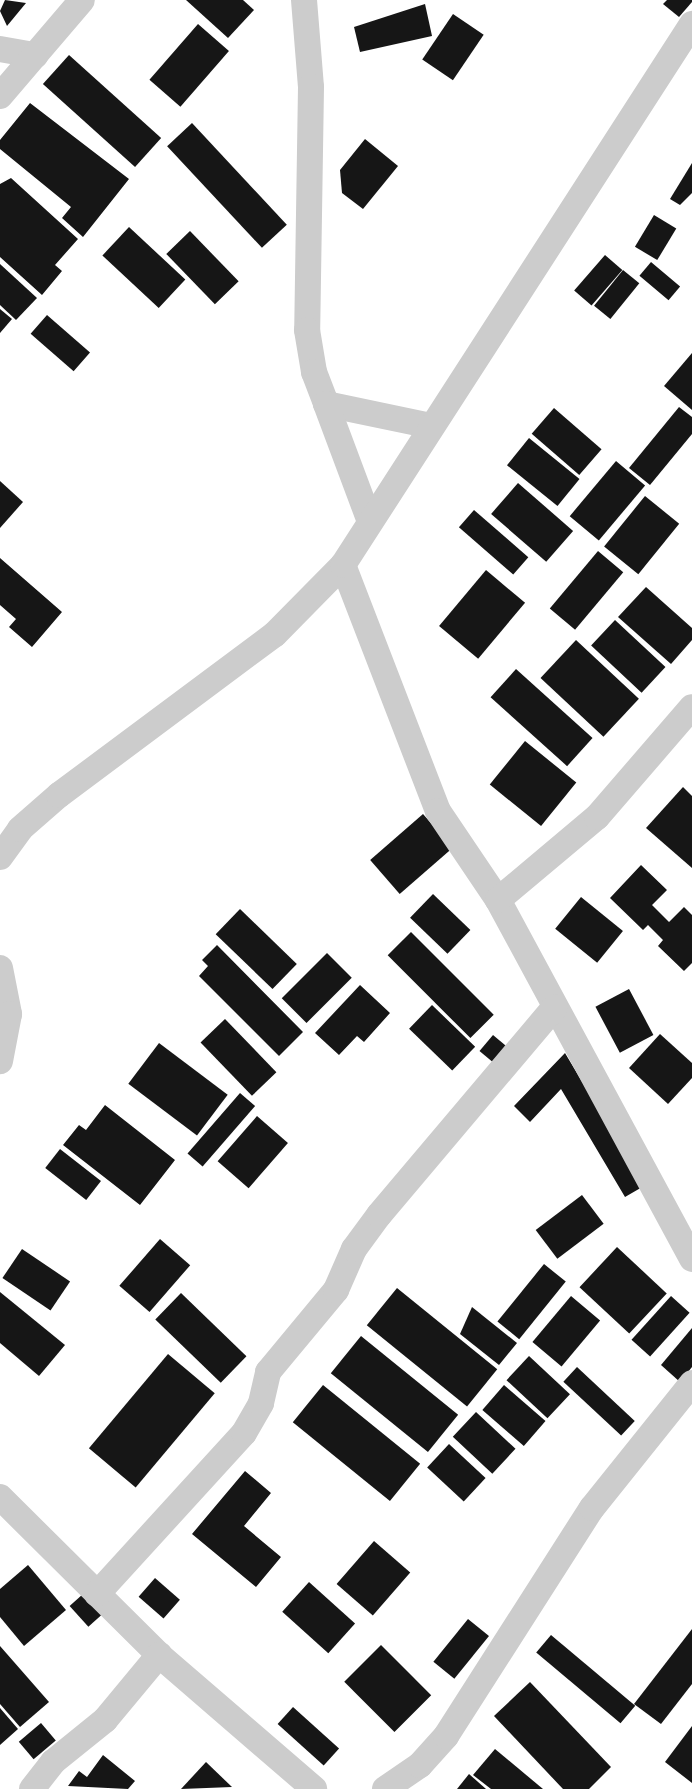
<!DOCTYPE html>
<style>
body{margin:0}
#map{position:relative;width:692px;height:1789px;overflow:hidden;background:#fff;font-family:"Asap Condensed",sans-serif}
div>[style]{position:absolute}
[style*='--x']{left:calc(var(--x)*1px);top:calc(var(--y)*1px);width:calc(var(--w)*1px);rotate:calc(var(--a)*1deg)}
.building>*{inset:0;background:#161616;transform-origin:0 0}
.minor>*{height:26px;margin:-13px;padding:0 13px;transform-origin:13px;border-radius:13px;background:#ccc}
span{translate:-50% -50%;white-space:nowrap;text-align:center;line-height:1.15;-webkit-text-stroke:6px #fff;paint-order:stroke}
</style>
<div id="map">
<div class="building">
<i style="clip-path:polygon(5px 0,26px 3px,7px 26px,0 11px)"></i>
<i style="clip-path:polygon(186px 0,243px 0,254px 10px,228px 38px)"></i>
<i style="clip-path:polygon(667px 0,692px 0,692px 2px,679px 17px,663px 4px)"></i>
<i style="clip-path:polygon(425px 4px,432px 36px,360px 52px,354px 27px)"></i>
<i style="left:453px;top:14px;width:37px;height:55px;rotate:34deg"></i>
<i style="left:198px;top:24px;width:41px;height:74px;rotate:41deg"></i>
<i style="left:69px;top:55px;width:124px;height:39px;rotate:42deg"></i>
<i style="clip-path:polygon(30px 103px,129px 179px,83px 237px,62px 218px,71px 207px,0 149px,0 140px)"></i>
<i style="left:192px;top:123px;width:139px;height:34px;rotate:47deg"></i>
<i style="clip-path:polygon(365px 139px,398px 166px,363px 209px,342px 193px,340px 170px)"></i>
<i style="clip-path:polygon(692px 163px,692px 193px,680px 205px,670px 199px)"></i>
<i style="clip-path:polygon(11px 178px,78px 239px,55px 265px,62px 271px,42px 295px,0 257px,0 184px)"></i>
<i style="left:654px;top:215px;width:26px;height:37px;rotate:31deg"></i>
<i style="left:129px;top:227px;width:77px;height:39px;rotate:43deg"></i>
<i style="left:190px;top:231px;width:70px;height:33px;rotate:46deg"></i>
<i style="left:605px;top:255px;width:23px;height:47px;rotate:41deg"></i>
<i style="left:651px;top:262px;width:38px;height:18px;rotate:40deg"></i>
<i style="clip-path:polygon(0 264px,37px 298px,16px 320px,0 305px)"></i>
<i style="left:623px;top:270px;width:21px;height:46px;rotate:39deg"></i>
<i style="clip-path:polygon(0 309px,12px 319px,0 333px)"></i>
<i style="left:47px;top:315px;width:57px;height:25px;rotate:41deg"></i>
<i style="clip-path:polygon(692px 353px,692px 410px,664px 386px)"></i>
<i style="clip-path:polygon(679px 407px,692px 417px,692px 434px,650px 485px,629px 468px)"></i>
<i style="left:554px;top:408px;width:63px;height:34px;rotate:41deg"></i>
<i style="left:529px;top:438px;width:65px;height:35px;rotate:39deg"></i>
<i style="left:616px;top:461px;width:38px;height:72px;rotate:40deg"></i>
<i style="clip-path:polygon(0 481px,23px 502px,0 528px)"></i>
<i style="left:518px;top:483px;width:73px;height:41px;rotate:41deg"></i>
<i style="left:645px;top:496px;width:44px;height:65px;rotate:39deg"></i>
<i style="left:474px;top:510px;width:72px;height:23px;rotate:41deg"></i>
<i style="left:598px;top:551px;width:33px;height:75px;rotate:40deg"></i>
<i style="clip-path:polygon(0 558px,62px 612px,32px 647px,9px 627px,16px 619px,0 605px)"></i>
<i style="left:486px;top:570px;width:51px;height:73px;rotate:40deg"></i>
<i style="clip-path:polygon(646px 587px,692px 628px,692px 640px,671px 664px,618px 617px)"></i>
<i style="left:615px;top:620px;width:69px;height:35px;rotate:43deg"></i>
<i style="left:576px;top:640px;width:86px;height:52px;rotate:43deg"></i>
<i style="left:516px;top:669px;width:103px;height:38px;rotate:42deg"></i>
<i style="left:525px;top:741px;width:66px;height:56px;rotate:39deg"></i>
<i style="clip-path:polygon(683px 787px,692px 796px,692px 868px,646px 828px)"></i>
<i style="left:423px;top:814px;width:45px;height:70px;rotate:49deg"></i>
<i style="clip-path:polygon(641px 865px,667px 890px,652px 905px,669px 922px,684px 907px,692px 915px,692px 963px,684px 971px,658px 946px,663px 940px,648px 925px,643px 930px,610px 898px)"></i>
<i style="left:433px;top:894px;width:52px;height:33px;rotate:44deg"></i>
<i style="left:581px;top:897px;width:54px;height:41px;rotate:39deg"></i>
<i style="left:240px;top:909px;width:79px;height:35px;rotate:44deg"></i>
<i style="left:411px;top:932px;width:117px;height:33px;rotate:45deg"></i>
<i style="clip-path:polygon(217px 945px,303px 1032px,279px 1056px,199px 976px,208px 966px,202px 960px)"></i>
<i style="left:327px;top:953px;width:35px;height:64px;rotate:45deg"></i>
<i style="clip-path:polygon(360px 985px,390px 1013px,364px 1042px,357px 1036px,339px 1055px,315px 1033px)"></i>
<i style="left:629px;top:989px;width:52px;height:38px;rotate:62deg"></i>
<i style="left:432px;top:1005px;width:60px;height:33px;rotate:44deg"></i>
<i style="left:225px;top:1019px;width:74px;height:34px;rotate:46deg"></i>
<i style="clip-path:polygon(660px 1034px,692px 1063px,692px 1078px,668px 1104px,629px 1068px)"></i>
<i style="left:493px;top:1035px;width:23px;height:21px;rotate:40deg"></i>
<i style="left:159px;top:1043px;width:86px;height:51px;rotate:37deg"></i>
<i style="clip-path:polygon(565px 1053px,644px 1186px,625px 1197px,561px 1089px,530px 1122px,514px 1106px)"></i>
<i style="left:240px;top:1093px;width:20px;height:80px;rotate:41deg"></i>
<i style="clip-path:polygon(105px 1105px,175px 1160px,140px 1205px,63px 1145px,79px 1125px,86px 1130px)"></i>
<i style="left:257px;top:1116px;width:41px;height:60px;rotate:41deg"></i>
<i style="left:60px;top:1149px;width:52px;height:24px;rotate:38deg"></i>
<i style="left:582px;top:1195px;width:36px;height:58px;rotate:53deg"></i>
<i style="left:160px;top:1239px;width:40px;height:62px;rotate:41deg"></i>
<i style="left:617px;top:1247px;width:68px;height:55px;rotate:43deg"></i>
<i style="left:22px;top:1249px;width:58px;height:35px;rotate:34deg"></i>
<i style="left:544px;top:1264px;width:28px;height:74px;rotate:39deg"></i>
<i style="left:397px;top:1288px;width:129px;height:48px;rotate:39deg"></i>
<i style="clip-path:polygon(0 1292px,65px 1345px,39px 1376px,0 1343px)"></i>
<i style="left:181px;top:1293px;width:91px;height:37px;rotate:44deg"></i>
<i style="left:571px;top:1296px;width:38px;height:60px;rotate:40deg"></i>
<i style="left:671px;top:1296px;width:25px;height:59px;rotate:42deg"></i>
<i style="clip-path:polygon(472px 1307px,517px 1343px,499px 1365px,460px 1334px)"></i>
<i style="clip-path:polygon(692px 1328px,692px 1367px,680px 1382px,661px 1365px)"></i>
<i style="left:361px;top:1336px;width:125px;height:48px;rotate:39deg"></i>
<i style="left:168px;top:1354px;width:61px;height:123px;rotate:40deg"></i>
<i style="left:529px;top:1356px;width:56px;height:33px;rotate:43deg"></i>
<i style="left:577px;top:1367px;width:79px;height:20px;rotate:43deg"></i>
<i style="left:323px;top:1385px;width:125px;height:48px;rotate:39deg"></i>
<i style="left:504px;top:1385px;width:55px;height:33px;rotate:41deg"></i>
<i style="left:476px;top:1412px;width:54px;height:34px;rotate:43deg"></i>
<i style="left:449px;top:1444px;width:50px;height:32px;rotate:43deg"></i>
<i style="clip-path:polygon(245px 1471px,271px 1493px,244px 1526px,281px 1557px,256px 1587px,192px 1534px)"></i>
<i style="left:374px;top:1541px;width:48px;height:57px;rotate:41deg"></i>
<i style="clip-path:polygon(28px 1565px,66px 1610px,24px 1646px,0 1617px,0 1589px)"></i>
<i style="left:155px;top:1578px;width:33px;height:25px;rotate:41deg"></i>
<i style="left:309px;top:1582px;width:62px;height:40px;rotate:42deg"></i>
<i style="left:83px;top:1594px;width:28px;height:18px;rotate:48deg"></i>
<i style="left:468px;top:1619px;width:27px;height:55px;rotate:39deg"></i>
<i style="clip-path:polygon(692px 1629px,692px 1684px,661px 1724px,634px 1704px)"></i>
<i style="left:551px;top:1635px;width:110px;height:23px;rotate:40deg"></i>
<i style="left:381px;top:1645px;width:71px;height:52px;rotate:45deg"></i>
<i style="clip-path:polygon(0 1646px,49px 1702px,20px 1727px,0 1704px)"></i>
<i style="clip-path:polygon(530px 1682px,611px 1767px,589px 1789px,563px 1789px,494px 1716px)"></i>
<i style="left:293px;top:1707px;width:62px;height:23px;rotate:42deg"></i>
<i style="clip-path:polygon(0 1708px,18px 1729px,0 1745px)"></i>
<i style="left:41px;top:1723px;width:23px;height:29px;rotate:50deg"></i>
<i style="clip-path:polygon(692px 1726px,692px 1783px,665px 1762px)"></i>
<i style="clip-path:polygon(495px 1749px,543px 1789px,491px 1789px,473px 1775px)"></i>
<i style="clip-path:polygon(103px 1755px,135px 1781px,128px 1789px,68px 1786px,79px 1771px,87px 1777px)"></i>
<i style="clip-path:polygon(206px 1762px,232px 1787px,181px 1789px)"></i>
<i style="clip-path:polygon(469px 1774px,486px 1789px,457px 1789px)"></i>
</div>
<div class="minor">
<i style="--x:304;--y:0;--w:87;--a:85.4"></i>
<i style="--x:311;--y:87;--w:243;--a:90.9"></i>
<i style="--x:307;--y:330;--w:43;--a:80.5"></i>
<i style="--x:314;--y:372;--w:34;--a:69"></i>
<i style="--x:326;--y:404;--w:107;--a:11.8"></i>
<i style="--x:0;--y:49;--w:36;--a:10"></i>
<i style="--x:0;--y:96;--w:126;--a:-49.5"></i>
<i style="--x:326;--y:404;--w:123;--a:69.5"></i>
<i style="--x:343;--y:565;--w:264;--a:68.9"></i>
<i style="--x:438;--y:811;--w:107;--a:56"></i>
<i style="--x:498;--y:900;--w:408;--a:61.6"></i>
<i style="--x:0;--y:857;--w:34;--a:-54"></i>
<i style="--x:20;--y:829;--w:52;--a:-41.1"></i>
<i style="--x:59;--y:795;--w:269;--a:-36.7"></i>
<i style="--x:275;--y:634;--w:97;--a:-45.4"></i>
<i style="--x:343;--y:565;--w:644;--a:-57.17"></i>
<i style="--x:498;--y:900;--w:129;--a:-40"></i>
<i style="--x:597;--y:817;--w:145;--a:-49.2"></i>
<i style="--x:0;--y:968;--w:47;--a:78.9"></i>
<i style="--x:9;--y:1014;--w:48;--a:100.8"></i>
<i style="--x:0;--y:1497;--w:224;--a:44.8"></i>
<i style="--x:159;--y:1655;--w:205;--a:40.8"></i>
<i style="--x:97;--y:1594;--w:218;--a:-47.6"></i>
<i style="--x:244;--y:1433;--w:34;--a:-60"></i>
<i style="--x:261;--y:1403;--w:32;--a:-77"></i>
<i style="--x:268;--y:1372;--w:107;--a:-50.3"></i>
<i style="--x:336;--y:1290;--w:45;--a:-66.3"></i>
<i style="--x:354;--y:1249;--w:42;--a:-53.7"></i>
<i style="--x:379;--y:1215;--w:272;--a:-49.8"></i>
<i style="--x:32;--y:1789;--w:34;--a:-52"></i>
<i style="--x:53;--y:1762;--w:67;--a:-38.9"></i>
<i style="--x:105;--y:1720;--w:85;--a:-50.3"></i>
<i style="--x:385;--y:1789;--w:42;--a:-34.4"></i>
<i style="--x:420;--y:1765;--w:39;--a:-48"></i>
<i style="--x:446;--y:1736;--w:271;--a:-57.4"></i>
<i style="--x:592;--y:1508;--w:160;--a:-51.3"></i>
</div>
</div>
